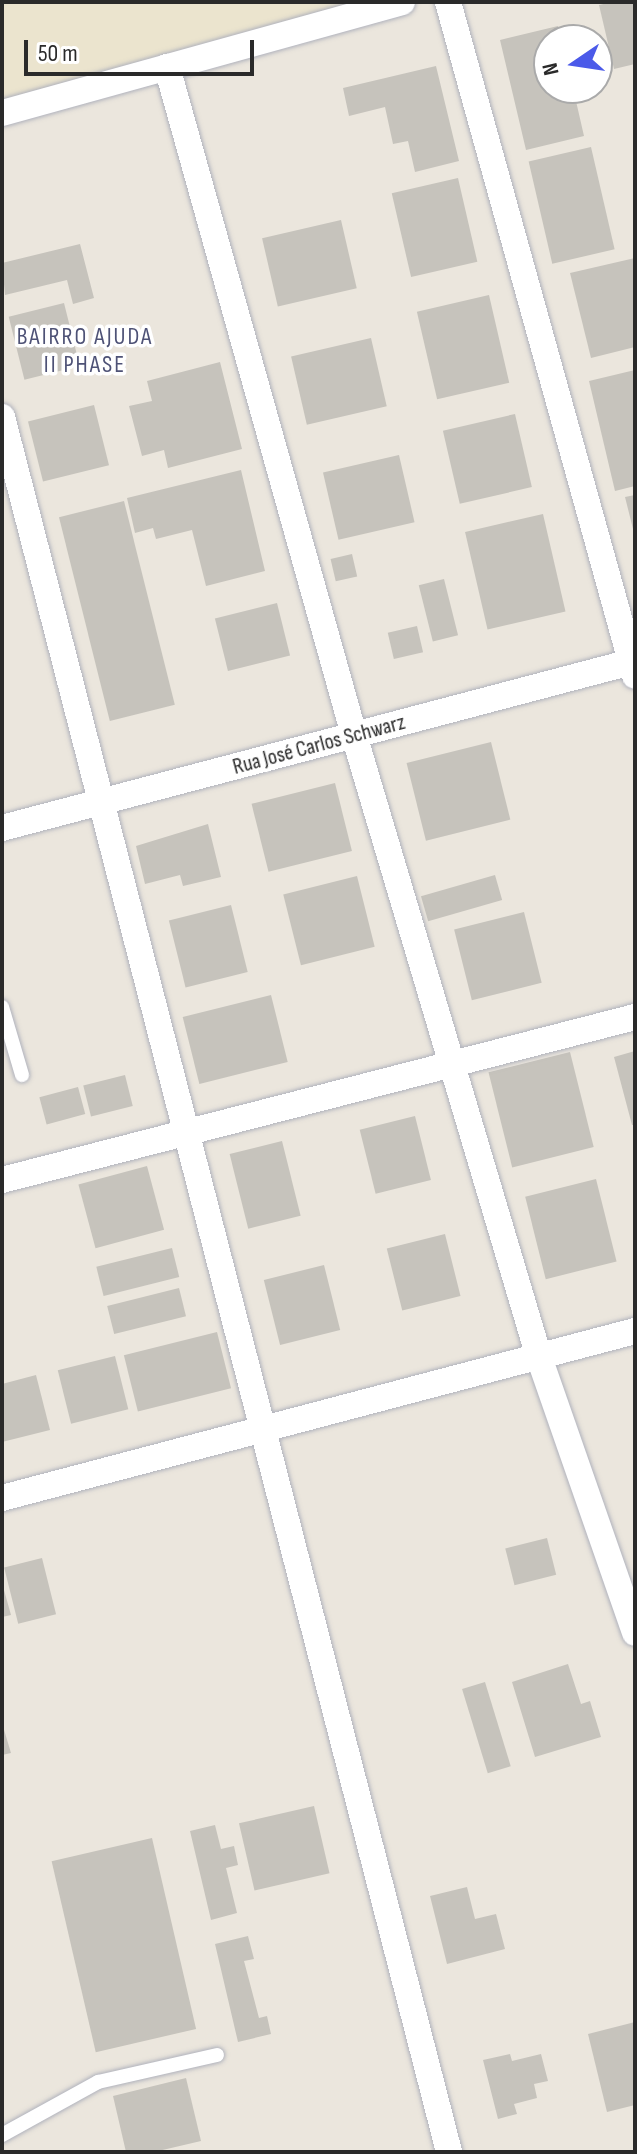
<!DOCTYPE html>
<meta charset="utf-8">
<style>
body{margin:0}
#map{position:relative;width:637px;height:2154px;overflow:hidden;background:#ebe6dd;font-family:"Sofia Sans Condensed",sans-serif}
div>[style]{position:absolute}
[style*='--x']{left:calc(var(--x)*1px);top:calc(var(--y)*1px);width:calc(var(--w)*1px);rotate:calc(var(--a)*1deg)}
.education>*{inset:0;background:#ebe4ce}
.building>*{inset:0;background:#c6c3bc;transform-origin:0 0}
.roads{filter:drop-shadow(0 0 2px #b0b2bc) drop-shadow(0 0 2px #b0b2bc)}
.lane>*{height:14px;margin:-7px;padding:0 7px;transform-origin:7px;border-radius:7px;background:#fff}
.street>*{height:26px;margin:-13px;padding:0 13px;transform-origin:13px;border-radius:13px;background:#fff}
span{translate:-50% -50%;white-space:nowrap;text-align:center;line-height:1.15;-webkit-text-stroke:7px #fff;paint-order:stroke}
.street-label{font-size:22px;color:#2a2a2a}
.neighbourhood-label{font-size:24px;color:#4e5276;letter-spacing:2px}
.frame{position:absolute;inset:0;border:4px solid #2a2a2a;pointer-events:none}
.north{position:absolute;left:533px;top:24px;width:80px;height:80px;box-sizing:border-box;background:#fff;border:2px solid #aaa;border-radius:50%;rotate:257deg;font-size:22px;font-weight:700;line-height:32px;text-align:center;color:#2a2a2a}
.north::after{content:'';display:block;margin:auto;width:28px;height:36px;background:#4b5ae9;clip-path:polygon(50% 0,100% 100%,50% 72%,0 100%)}
.scale{position:absolute;left:24px;top:40px;width:230px;height:36px;box-sizing:border-box;border:4px solid #2a2a2a;border-top:0;padding-left:10px;font-size:24px;line-height:28px;white-space:nowrap;color:#2a2a2a;-webkit-text-stroke:6px #fff;paint-order:stroke}
</style>
<div id="map">
<div class="education">
<i style="clip-path:polygon(2px 2px,355px 2px,2px 100px)"></i>
</div>
<div class="building">
<i style="clip-path:polygon(612px 2px,635px 2px,635px 64px,614px 69px,599px 5px)"></i>
<i style="clip-path:polygon(558px 26px,561px 40px,549px 40px,549px 88px,573px 88px,584px 136px,526px 150px,500px 40px)"></i>
<i style="clip-path:polygon(436px 66px,459px 161px,415px 172px,408px 141px,393px 144px,385px 107px,349px 116px,343px 88px)"></i>
<i style="left:591px;top:147px;width:105px;height:64px;rotate:77deg"></i>
<i style="left:458px;top:178px;width:86px;height:68px;rotate:77deg"></i>
<i style="left:341px;top:220px;width:70px;height:81px;rotate:77deg"></i>
<i style="clip-path:polygon(80px 244px,94px 298px,73px 304px,67px 280px,5px 295px,2px 263px)"></i>
<i style="clip-path:polygon(635px 258px,635px 347px,591px 358px,570px 273px)"></i>
<i style="left:489px;top:295px;width:90px;height:74px;rotate:77deg"></i>
<i style="left:64px;top:303px;width:65px;height:57px;rotate:76deg"></i>
<i style="left:371px;top:338px;width:70px;height:82px;rotate:77deg"></i>
<i style="clip-path:polygon(220px 362px,242px 449px,168px 468px,164px 450px,142px 456px,129px 406px,152px 401px,147px 381px)"></i>
<i style="clip-path:polygon(635px 370px,635px 486px,615px 491px,589px 381px)"></i>
<i style="left:94px;top:405px;width:62px;height:68px;rotate:76deg"></i>
<i style="left:515px;top:414px;width:75px;height:74px;rotate:77deg"></i>
<i style="left:399px;top:455px;width:69px;height:78px;rotate:77deg"></i>
<i style="clip-path:polygon(241px 470px,265px 571px,206px 586px,192px 530px,156px 539px,153px 528px,135px 533px,127px 498px)"></i>
<i style="clip-path:polygon(635px 495px,635px 533px,634px 533px,625px 497px)"></i>
<i style="left:124px;top:501px;width:210px;height:67px;rotate:76deg"></i>
<i style="left:543px;top:514px;width:100px;height:80px;rotate:77deg"></i>
<i style="left:352px;top:554px;width:23px;height:22px;rotate:77deg"></i>
<i style="left:444px;top:579px;width:58px;height:26px;rotate:76deg"></i>
<i style="left:277px;top:603px;width:54px;height:64px;rotate:76deg"></i>
<i style="left:417px;top:626px;width:27px;height:30px;rotate:77deg"></i>
<i style="left:491px;top:742px;width:80px;height:87px;rotate:76deg"></i>
<i style="left:335px;top:783px;width:70px;height:86px;rotate:76deg"></i>
<i style="clip-path:polygon(208px 824px,221px 877px,183px 886px,180px 875px,145px 884px,136px 846px)"></i>
<i style="left:495px;top:875px;width:26px;height:77px;rotate:74deg"></i>
<i style="left:357px;top:876px;width:73px;height:76px;rotate:76deg"></i>
<i style="left:231px;top:905px;width:69px;height:64px;rotate:76deg"></i>
<i style="left:524px;top:912px;width:73px;height:72px;rotate:76deg"></i>
<i style="left:271px;top:995px;width:69px;height:91px;rotate:76deg"></i>
<i style="clip-path:polygon(635px 1051px,635px 1125px,632px 1125px,614px 1057px)"></i>
<i style="left:570px;top:1052px;width:98px;height:84px;rotate:76deg"></i>
<i style="left:125px;top:1075px;width:32px;height:43px;rotate:76deg"></i>
<i style="left:78px;top:1087px;width:28px;height:40px;rotate:75deg"></i>
<i style="left:415px;top:1116px;width:66px;height:57px;rotate:76deg"></i>
<i style="left:282px;top:1141px;width:77px;height:54px;rotate:76deg"></i>
<i style="left:147px;top:1166px;width:66px;height:71px;rotate:75deg"></i>
<i style="left:596px;top:1179px;width:85px;height:73px;rotate:76deg"></i>
<i style="left:445px;top:1234px;width:64px;height:60px;rotate:76deg"></i>
<i style="left:172px;top:1248px;width:30px;height:78px;rotate:76deg"></i>
<i style="left:324px;top:1265px;width:67px;height:62px;rotate:76deg"></i>
<i style="left:179px;top:1288px;width:29px;height:74px;rotate:76deg"></i>
<i style="left:217px;top:1332px;width:58px;height:96px;rotate:76deg"></i>
<i style="left:115px;top:1356px;width:55px;height:59px;rotate:76deg"></i>
<i style="clip-path:polygon(36px 1375px,50px 1430px,2px 1442px,2px 1384px)"></i>
<i style="left:547px;top:1538px;width:38px;height:43px;rotate:76deg"></i>
<i style="left:42px;top:1558px;width:58px;height:39px;rotate:76deg"></i>
<i style="clip-path:polygon(2px 1583px,11px 1615px,2px 1617px)"></i>
<i style="clip-path:polygon(568px 1664px,581px 1704px,590px 1701px,601px 1737px,535px 1757px,512px 1682px)"></i>
<i style="left:485px;top:1682px;width:88px;height:24px;rotate:73deg"></i>
<i style="clip-path:polygon(2px 1723px,11px 1753px,2px 1755px)"></i>
<i style="left:314px;top:1806px;width:69px;height:77px;rotate:77deg"></i>
<i style="clip-path:polygon(215px 1825px,221px 1849px,234px 1846px,238px 1865px,226px 1868px,237px 1913px,211px 1920px,190px 1831px)"></i>
<i style="left:152px;top:1838px;width:196px;height:103px;rotate:77deg"></i>
<i style="clip-path:polygon(467px 1887px,475px 1919px,496px 1914px,505px 1949px,447px 1964px,430px 1896px)"></i>
<i style="clip-path:polygon(248px 1936px,254px 1959px,244px 1961px,259px 2018px,267px 2016px,271px 2034px,238px 2042px,215px 1944px)"></i>
<i style="clip-path:polygon(635px 2022px,635px 2105px,607px 2112px,588px 2034px)"></i>
<i style="clip-path:polygon(510px 2054px,512px 2061px,541px 2054px,548px 2081px,534px 2084px,537px 2098px,514px 2104px,517px 2114px,498px 2119px,483px 2060px)"></i>
<i style="clip-path:polygon(186px 2078px,201px 2141px,154px 2152px,126px 2152px,113px 2096px)"></i>
</div>
<div class="roads">
<div class="lane">
<i style="--x:2;--y:1007;--w:71;--a:73.6"></i>
<i style="--x:2;--y:2135;--w:110;--a:-28.9"></i>
<i style="--x:98;--y:2082;--w:122;--a:-12.8"></i>
</div>
<div class="street">
<i style="--x:448;--y:2;--w:699;--a:74.49"></i>
<i style="--x:167;--y:67;--w:694;--a:74.36"></i>
<i style="--x:354;--y:735;--w:649;--a:73.44"></i>
<i style="--x:539;--y:1357;--w:292;--a:70.8"></i>
<i style="--x:2;--y:113;--w:415;--a:-15.5"></i>
<i style="--x:2;--y:417;--w:1792;--a:75.55"></i>
<i style="--x:2;--y:828;--w:655;--a:-14.78"></i>
<i style="--x:2;--y:1180;--w:654;--a:-14.44"></i>
<i style="--x:2;--y:1498;--w:655;--a:-14.78"></i>
</div>
</div>
<div class="street-label">
<span style="left:319px;top:745px;rotate:-15deg">Rua José Carlos Schwarz</span>
</div>
<div class="neighbourhood-label">
<span style="left:85px;top:351px">BAIRRO AJUDA<br>II PHASE</span>
</div>
<div class="frame"></div>
<div class="north">N</div>
<div class="scale">50 m</div>
</div>
